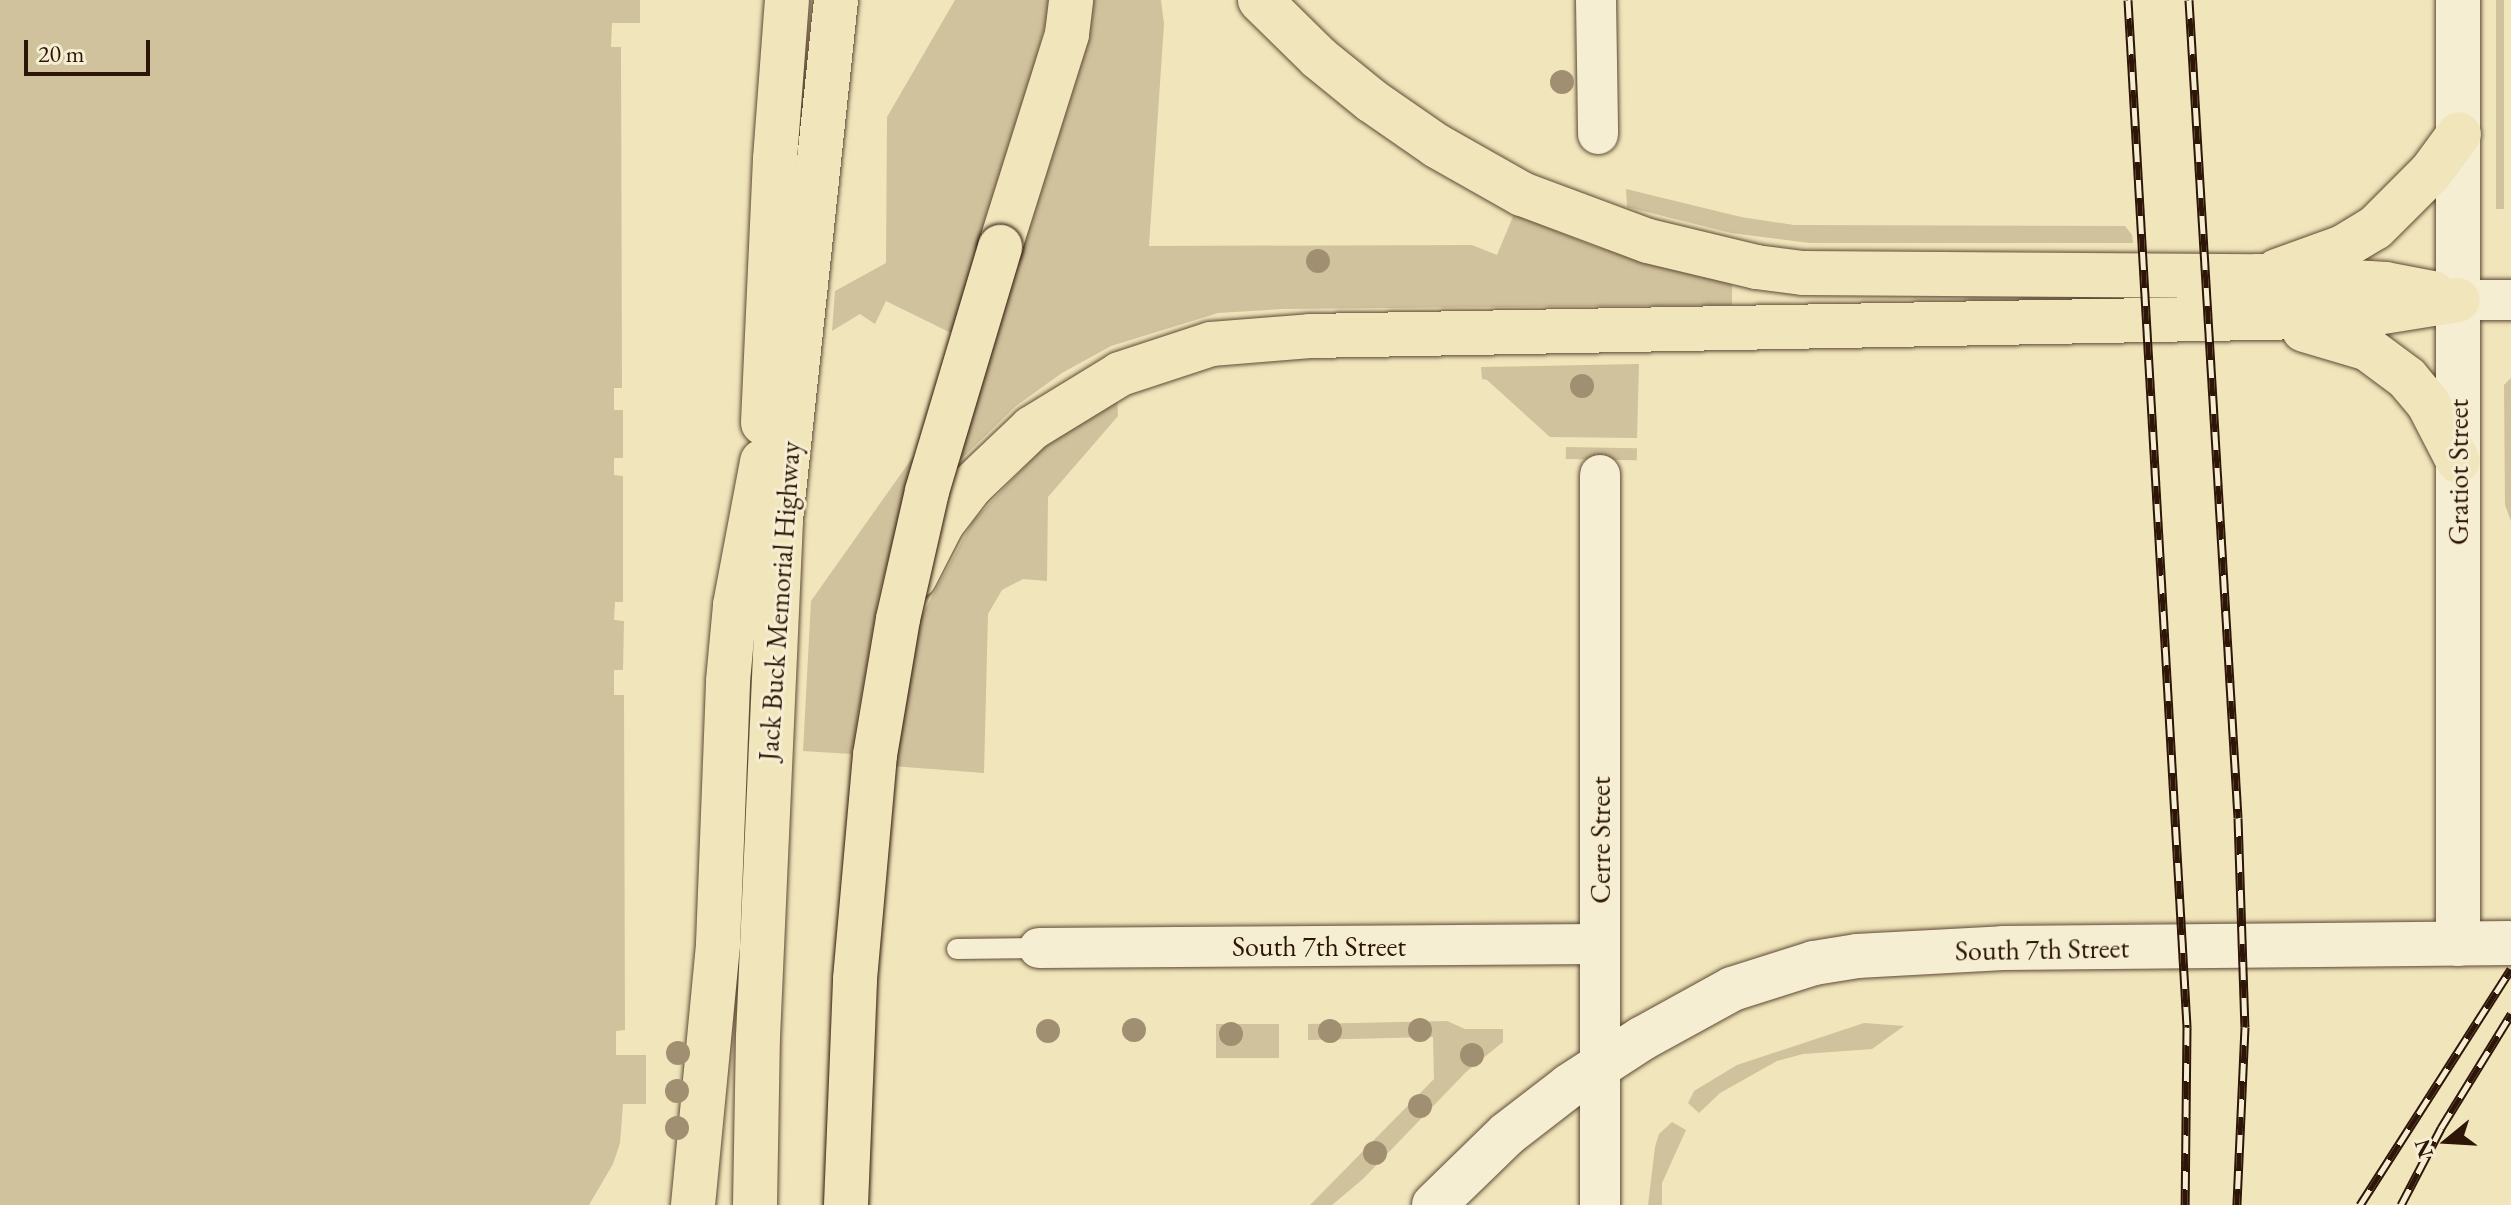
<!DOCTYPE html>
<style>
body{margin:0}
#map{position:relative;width:2511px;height:1205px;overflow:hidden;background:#f1e5bb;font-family:"EB Garamond",serif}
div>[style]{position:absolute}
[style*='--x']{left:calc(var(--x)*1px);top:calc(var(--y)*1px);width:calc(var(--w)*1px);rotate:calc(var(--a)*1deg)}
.green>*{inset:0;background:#d0c29c;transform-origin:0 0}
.roads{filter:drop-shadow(0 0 2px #5e4a34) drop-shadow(0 0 2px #5e4a34)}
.lane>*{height:20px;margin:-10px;padding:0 10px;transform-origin:10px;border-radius:10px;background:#f6eed3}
.street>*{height:40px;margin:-20px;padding:0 20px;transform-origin:20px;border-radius:20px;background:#f6eed3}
.secondary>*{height:44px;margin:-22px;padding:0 22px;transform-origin:22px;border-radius:22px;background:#f6eed3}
.highway>*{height:44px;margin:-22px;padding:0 22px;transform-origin:22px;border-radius:22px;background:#f1e5bb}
.rail>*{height:9px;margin-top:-4.5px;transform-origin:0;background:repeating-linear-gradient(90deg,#f6eed3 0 18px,#2d1607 0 36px);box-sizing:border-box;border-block:2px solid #2d1607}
.bridges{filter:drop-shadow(0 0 2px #2d1607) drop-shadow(0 0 2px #2d1607)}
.highway-bridge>*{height:44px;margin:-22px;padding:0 22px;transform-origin:22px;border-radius:22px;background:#f1e5bb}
.trees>*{width:24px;height:24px;margin:-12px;border-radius:50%;background:#a09071}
span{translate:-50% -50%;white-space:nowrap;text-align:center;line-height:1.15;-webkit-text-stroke:6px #f6eed3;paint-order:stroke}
.street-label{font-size:28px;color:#2d1607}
.north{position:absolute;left:2407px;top:1101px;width:80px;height:80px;-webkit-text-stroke:6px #f6eed3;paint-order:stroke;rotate:252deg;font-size:22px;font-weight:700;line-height:32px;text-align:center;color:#2d1607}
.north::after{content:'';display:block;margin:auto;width:28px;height:36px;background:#2d1607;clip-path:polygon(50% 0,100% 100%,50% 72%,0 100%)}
.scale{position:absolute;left:24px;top:40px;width:126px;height:36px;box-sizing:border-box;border:4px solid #2d1607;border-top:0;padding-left:10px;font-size:24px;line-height:28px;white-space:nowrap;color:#2d1607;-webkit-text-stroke:6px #f6eed3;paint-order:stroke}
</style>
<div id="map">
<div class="green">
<i style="clip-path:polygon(0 0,640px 0,640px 23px,612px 23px,611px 47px,621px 47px,622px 388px,614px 388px,614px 410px,623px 410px,623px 458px,614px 458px,614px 475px,623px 476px,623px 602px,615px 602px,614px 620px,624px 621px,623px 670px,614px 670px,614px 695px,624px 695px,625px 1030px,616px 1031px,616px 1055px,646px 1055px,646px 1104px,623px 1104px,620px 1143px,613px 1164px,589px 1205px,0 1205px)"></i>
<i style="clip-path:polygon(955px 0,1052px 0,1029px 85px,951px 333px,886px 301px,875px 324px,860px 314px,832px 331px,835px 291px,886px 263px,887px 117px)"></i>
<i style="clip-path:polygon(1091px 0,1161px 0,1164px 24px,1149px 246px,1472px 245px,1497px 255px,1514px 214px,1594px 246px,1732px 284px,1732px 305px,1283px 309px,1218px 313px,1111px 346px,1062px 373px,1016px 406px,952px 468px)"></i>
<i style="left:2496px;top:0;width:8px;height:209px"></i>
<i style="clip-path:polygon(1626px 189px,1741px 217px,1794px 225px,2125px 226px,2132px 235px,2133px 243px,1810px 243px,1731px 233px,1627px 207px)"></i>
<i style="clip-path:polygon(1639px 364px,1637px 438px,1550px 437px,1487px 380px,1482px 379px,1481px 367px)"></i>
<i style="clip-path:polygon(2511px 378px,2511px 521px,2505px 505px,2504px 385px)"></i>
<i style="clip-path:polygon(1117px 396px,1118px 416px,1048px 497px,1047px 581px,1023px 579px,1002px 590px,988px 614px,984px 773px,892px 766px,913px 632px,973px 521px,1055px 435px)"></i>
<i style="left:1566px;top:447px;width:71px;height:12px;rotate:1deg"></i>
<i style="clip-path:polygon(915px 454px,878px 598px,851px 754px,803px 751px,811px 601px)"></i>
<i style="clip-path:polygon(1447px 1021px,1465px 1029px,1503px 1029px,1503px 1042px,1466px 1072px,1363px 1179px,1332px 1205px,1310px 1205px,1434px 1079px,1433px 1037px,1308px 1040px,1308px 1024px)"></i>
<i style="clip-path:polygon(1864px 1023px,1904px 1026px,1872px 1049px,1803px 1054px,1777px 1061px,1720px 1093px,1699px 1113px,1688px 1103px,1694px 1091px,1737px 1065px)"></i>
<i style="left:1279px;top:1024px;width:34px;height:63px;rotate:90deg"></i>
<i style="clip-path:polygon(1672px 1122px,1686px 1130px,1662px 1183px,1662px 1205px,1648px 1205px,1655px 1147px,1659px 1134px)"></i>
</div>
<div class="roads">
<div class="lane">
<i style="--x:957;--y:949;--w:82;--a:-0.7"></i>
</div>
<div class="street">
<i style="--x:1596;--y:0;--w:134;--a:89.1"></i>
<i style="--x:2458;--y:300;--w:53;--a:0"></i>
<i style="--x:1039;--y:948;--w:560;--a:-0.41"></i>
<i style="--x:1600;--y:1205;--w:730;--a:-90"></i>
</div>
<div class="secondary">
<i style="--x:2458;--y:0;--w:944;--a:90"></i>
<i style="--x:1434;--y:1205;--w:102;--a:-44.2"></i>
<i style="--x:1507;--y:1134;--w:78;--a:-37.7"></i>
<i style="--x:1569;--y:1086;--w:88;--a:-33"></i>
<i style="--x:1643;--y:1038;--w:102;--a:-28.8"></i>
<i style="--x:1732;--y:989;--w:86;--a:-17.6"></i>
<i style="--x:1814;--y:963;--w:44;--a:-9.2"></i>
<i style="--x:1857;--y:956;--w:146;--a:-3.1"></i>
<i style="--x:2003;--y:948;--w:508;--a:-0.56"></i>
</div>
<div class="highway">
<i style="--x:1260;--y:0;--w:83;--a:44.5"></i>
<i style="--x:1319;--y:58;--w:68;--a:39.1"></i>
<i style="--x:1372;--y:101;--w:79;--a:34.7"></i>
<i style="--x:1437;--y:146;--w:98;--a:29.5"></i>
<i style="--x:1522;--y:194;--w:134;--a:20.5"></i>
<i style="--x:1648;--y:241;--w:111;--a:13.5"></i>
<i style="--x:1756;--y:267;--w:47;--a:7.3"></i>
<i style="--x:1803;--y:273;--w:455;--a:0.4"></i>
<i style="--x:2258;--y:276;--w:128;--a:3.6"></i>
<i style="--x:2386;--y:284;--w:48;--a:10.8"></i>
<i style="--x:1000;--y:247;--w:223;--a:-72.5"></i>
<i style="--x:1067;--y:34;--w:34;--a:-83"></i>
<i style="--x:2277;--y:271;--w:70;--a:-20"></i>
<i style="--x:2343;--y:247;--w:37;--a:-31"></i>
<i style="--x:2375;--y:228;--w:79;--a:-45"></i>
<i style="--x:2431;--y:172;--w:47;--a:-53.6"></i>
<i style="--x:2304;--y:330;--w:67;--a:16.5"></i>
<i style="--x:2368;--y:349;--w:49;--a:36.6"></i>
<i style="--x:2407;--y:378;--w:33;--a:50"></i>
<i style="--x:2428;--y:403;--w:65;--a:62.7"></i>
<i style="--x:763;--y:423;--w:264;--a:-87.4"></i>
<i style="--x:775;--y:159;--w:159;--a:-85.7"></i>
<i style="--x:915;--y:577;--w:59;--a:-63"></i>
<i style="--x:942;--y:524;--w:48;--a:-52.7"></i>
<i style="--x:971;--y:486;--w:84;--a:-43.6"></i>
<i style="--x:1032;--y:428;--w:103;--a:-31.5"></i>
<i style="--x:1120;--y:374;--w:96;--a:-18.2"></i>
<i style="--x:1211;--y:344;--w:99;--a:-4.6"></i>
<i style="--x:1310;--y:336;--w:1048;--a:-1.09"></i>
<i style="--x:2358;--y:316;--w:101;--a:-9.1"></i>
<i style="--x:693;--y:1205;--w:262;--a:-84.5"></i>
<i style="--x:718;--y:944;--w:263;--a:-87.8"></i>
<i style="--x:728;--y:681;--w:76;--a:-84.7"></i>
<i style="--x:735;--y:605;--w:146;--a:-79.3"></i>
<i style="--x:755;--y:1205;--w:168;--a:-89"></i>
<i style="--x:758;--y:1037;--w:518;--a:-87.45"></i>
<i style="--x:781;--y:520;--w:523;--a:-83.96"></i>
</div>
</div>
<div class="rail">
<i style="--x:2128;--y:0;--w:1029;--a:86.71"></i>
<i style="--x:2187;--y:1027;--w:178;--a:90.6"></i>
<i style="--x:2189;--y:0;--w:819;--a:86.57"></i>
<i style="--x:2238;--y:818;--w:209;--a:88.1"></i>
<i style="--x:2245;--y:1027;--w:178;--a:92.6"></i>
<i style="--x:2360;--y:1205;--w:280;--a:-57.4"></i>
<i style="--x:2401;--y:1205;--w:87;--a:-62.5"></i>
<i style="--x:2441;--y:1128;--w:134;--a:-58.4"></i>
</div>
<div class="bridges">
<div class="highway-bridge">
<i style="--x:846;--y:1205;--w:226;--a:-87.7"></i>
<i style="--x:855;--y:979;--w:225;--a:-84.9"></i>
<i style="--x:875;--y:755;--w:138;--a:-80.4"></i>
<i style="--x:898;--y:619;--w:131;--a:-77.2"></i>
<i style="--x:927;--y:491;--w:255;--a:-73.3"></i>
</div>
</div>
<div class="trees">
<i style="left:1562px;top:82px"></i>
<i style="left:1318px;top:261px"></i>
<i style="left:1582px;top:386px"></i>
<i style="left:1134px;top:1030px"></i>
<i style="left:1420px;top:1030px"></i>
<i style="left:1048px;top:1031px"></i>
<i style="left:1330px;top:1031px"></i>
<i style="left:1231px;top:1034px"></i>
<i style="left:678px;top:1053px"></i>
<i style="left:1472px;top:1055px"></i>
<i style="left:677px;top:1091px"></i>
<i style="left:1420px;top:1106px"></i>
<i style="left:677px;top:1128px"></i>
<i style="left:1375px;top:1153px"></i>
</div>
<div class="street-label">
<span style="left:2458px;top:472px;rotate:-90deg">Gratiot Street</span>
<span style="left:779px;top:601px;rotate:-86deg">Jack Buck Memorial Highway</span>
<span style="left:1600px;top:840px;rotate:-90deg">Cerre Street</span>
<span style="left:1319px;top:946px">South 7th Street</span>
<span style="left:2042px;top:949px;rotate:-1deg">South 7th Street</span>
</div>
<div class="north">N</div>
<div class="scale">20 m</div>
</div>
